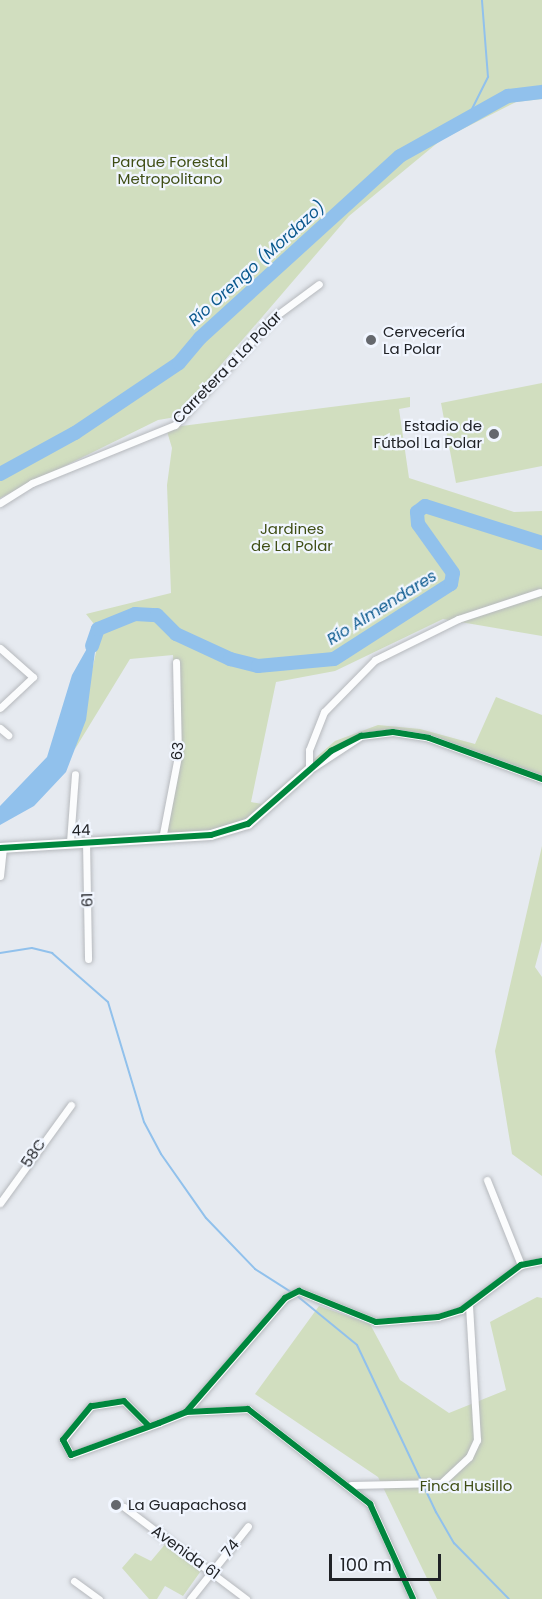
<!DOCTYPE html>
<meta charset="utf-8">
<style>
body{margin:0}
#map{position:relative;width:542px;height:1599px;overflow:hidden;background:#e6eaf0;font-family:Poppins,sans-serif}
div>[style]{position:absolute}
[style*='--x']{left:calc(var(--x)*1px);top:calc(var(--y)*1px);width:calc(var(--w)*1px);rotate:calc(var(--a)*1deg)}
.green>*{inset:0;background:#d1debf}
.water>*{inset:0;background:#91c1ec}
.stream>*{height:2px;margin:-1px;padding:0 1px;transform-origin:1px;border-radius:1px;background:#91c1ec}
.river>*{height:14px;margin:-7px;padding:0 7px;transform-origin:7px;border-radius:7px;background:#91c1ec}
.roads{filter:drop-shadow(0 0 2px #b6b9bd) drop-shadow(0 0 2px #b6b9bd)}
.street>*{height:7px;margin:-3.5px;padding:0 3.5px;transform-origin:3.5px;border-radius:3.5px;background:#fbfcfd}
.secondary>*{height:10px;margin:-5px;padding:0 5px;transform-origin:5px;border-radius:5px;background:#fbfcfd}
.cycleway>*{height:6px;margin:-3px;padding:0 3px;transform-origin:3px;border-radius:3px;background:#00873e}
.dots>*{width:16px;height:16px;translate:-50% -50%;box-sizing:border-box;border:3px solid #f1f6ff;border-radius:50%}
span{translate:-50% -50%;white-space:nowrap;text-align:center;line-height:1.15;-webkit-text-stroke:4.5px #f1f6ff;paint-order:stroke}
.park-label{font-size:15px;color:#3f4e15}
.poi-label{font-size:15px;color:#202226}
.left{translate:0 -50%;text-align:left}
.right{translate:-100% -50%;text-align:right}
.street-label{font-size:15px;color:#202226}
.water-label{font-size:16px;color:#0a588d;font-style:italic}
.scale{position:absolute;left:329px;top:1554px;width:112px;height:27px;box-sizing:border-box;border:3px solid #202226;border-top:0;padding-left:8px;font-size:18px;line-height:21px;white-space:nowrap;color:#202226;-webkit-text-stroke:4px #f1f6ff;paint-order:stroke}
</style>
<div id="map">
<div class="green">
<i style="clip-path:polygon(0 0,542px 0,542px 99px,516px 102px,441px 140px,349px 216px,176px 417px,158px 420px,0 498px)"></i>
<i style="clip-path:polygon(542px 383px,542px 466px,456px 483px,441px 403px)"></i>
<i style="clip-path:polygon(410px 397px,410px 407px,399px 409px,409px 478px,514px 512px,542px 511px,542px 636px,443px 619px,335px 671px,276px 682px,251px 802px,262px 804px,335px 741px,378px 725px,420px 729px,475px 744px,496px 697px,542px 715px,542px 779px,429px 738px,393px 732px,361px 736px,331px 751px,248px 824px,162px 839px,178px 756px,173px 655px,130px 659px,75px 749px,98px 643px,98px 629px,86px 614px,171px 593px,167px 485px,172px 448px,166px 428px)"></i>
<i style="clip-path:polygon(542px 846px,542px 941px,535px 967px,542px 977px,542px 1176px,512px 1154px,495px 1051px)"></i>
<i style="clip-path:polygon(537px 1297px,542px 1298px,542px 1599px,437px 1599px,378px 1477px,255px 1394px,319px 1306px,370px 1324px,400px 1380px,449px 1413px,506px 1390px,490px 1322px)"></i>
<i style="clip-path:polygon(167px 1542px,203px 1568px,183px 1596px,165px 1586px,157px 1599px,149px 1599px,122px 1568px,135px 1553px,151px 1561px)"></i>
</div>
<div class="water">
<i style="clip-path:polygon(98px 629px,86px 720px,66px 772px,34px 806px,0 825px,0 806px,47px 757px,72px 675px)"></i>
</div>
<div class="stream">
<i style="--x:468;--y:117;--w:45;--a:-63.4"></i>
<i style="--x:488;--y:77;--w:77;--a:-94.5"></i>
<i style="--x:0;--y:953;--w:32;--a:-9"></i>
<i style="--x:32;--y:948;--w:21;--a:14"></i>
<i style="--x:52;--y:953;--w:74;--a:41.2"></i>
<i style="--x:108;--y:1002;--w:125;--a:73.3"></i>
<i style="--x:144;--y:1122;--w:36;--a:62"></i>
<i style="--x:161;--y:1154;--w:78;--a:54.9"></i>
<i style="--x:206;--y:1218;--w:71;--a:46.1"></i>
<i style="--x:255;--y:1269;--w:43;--a:32.6"></i>
<i style="--x:296;--y:1295;--w:79;--a:39.3"></i>
<i style="--x:357;--y:1345;--w:185;--a:64.7"></i>
<i style="--x:436;--y:1512;--w:36;--a:60"></i>
<i style="--x:454;--y:1543;--w:78;--a:45.5"></i>
</div>
<div class="river">
<i style="--x:0;--y:474;--w:85;--a:-28.7"></i>
<i style="--x:75;--y:433;--w:125;--a:-33.9"></i>
<i style="--x:179;--y:363;--w:33;--a:-50"></i>
<i style="--x:200;--y:338;--w:270;--a:-42.3"></i>
<i style="--x:400;--y:156;--w:124;--a:-29.1"></i>
<i style="--x:508;--y:96;--w:34;--a:-7"></i>
<i style="--x:92;--y:646;--w:18;--a:-71"></i>
<i style="--x:98;--y:629;--w:40;--a:-22"></i>
<i style="--x:135;--y:614;--w:22;--a:3"></i>
<i style="--x:157;--y:615;--w:27;--a:45"></i>
<i style="--x:176;--y:634;--w:60;--a:24.8"></i>
<i style="--x:230;--y:659;--w:29;--a:14"></i>
<i style="--x:258;--y:666;--w:76;--a:-5.3"></i>
<i style="--x:334;--y:659;--w:139;--a:-32.7"></i>
<i style="--x:451;--y:584;--w:11;--a:-80"></i>
<i style="--x:453;--y:573;--w:60;--a:-125.5"></i>
<i style="--x:418;--y:524;--w:12;--a:-95"></i>
<i style="--x:417;--y:512;--w:10;--a:-37"></i>
<i style="--x:425;--y:506;--w:123;--a:17.5"></i>
</div>
<div class="roads">
<div class="street">
<i style="--x:0;--y:503;--w:38;--a:-32"></i>
<i style="--x:32;--y:483;--w:154;--a:-22.1"></i>
<i style="--x:175;--y:425;--w:145;--a:-47.5"></i>
<i style="--x:273;--y:318;--w:57;--a:-36.5"></i>
<i style="--x:0;--y:648;--w:44;--a:41.3"></i>
<i style="--x:33;--y:677;--w:45;--a:136.8"></i>
<i style="--x:0;--y:728;--w:11;--a:41"></i>
<i style="--x:309;--y:770;--w:20;--a:-90"></i>
<i style="--x:309;--y:750;--w:41;--a:-68.5"></i>
<i style="--x:324;--y:712;--w:73;--a:-45.6"></i>
<i style="--x:375;--y:660;--w:93;--a:-26.3"></i>
<i style="--x:458;--y:619;--w:86;--a:-18.2"></i>
<i style="--x:309;--y:770;--w:62;--a:-33.2"></i>
<i style="--x:361;--y:736;--w:32;--a:-7"></i>
<i style="--x:393;--y:732;--w:36;--a:9"></i>
<i style="--x:429;--y:738;--w:120;--a:19.9"></i>
<i style="--x:162;--y:839;--w:85;--a:-79.1"></i>
<i style="--x:178;--y:756;--w:94;--a:-91.2"></i>
<i style="--x:86;--y:841;--w:118;--a:89"></i>
<i style="--x:70;--y:842;--w:68;--a:-85.8"></i>
<i style="--x:0;--y:876;--w:28;--a:-84"></i>
<i style="--x:487;--y:1180;--w:92;--a:68.2"></i>
<i style="--x:0;--y:1203;--w:121;--a:-54.1"></i>
<i style="--x:186;--y:1412;--w:151;--a:-49"></i>
<i style="--x:285;--y:1298;--w:16;--a:-27"></i>
<i style="--x:299;--y:1291;--w:83;--a:21.9"></i>
<i style="--x:376;--y:1322;--w:62;--a:-4.6"></i>
<i style="--x:438;--y:1317;--w:24;--a:-17"></i>
<i style="--x:461;--y:1310;--w:75;--a:-36.9"></i>
<i style="--x:521;--y:1265;--w:21;--a:-11"></i>
<i style="--x:149;--y:1426;--w:35;--a:-135"></i>
<i style="--x:124;--y:1401;--w:33;--a:171"></i>
<i style="--x:91;--y:1406;--w:44;--a:129.5"></i>
<i style="--x:63;--y:1440;--w:17;--a:62"></i>
<i style="--x:71;--y:1455;--w:94;--a:-20"></i>
<i style="--x:159;--y:1423;--w:29;--a:-22"></i>
<i style="--x:186;--y:1412;--w:62;--a:-2.8"></i>
<i style="--x:248;--y:1409;--w:155;--a:37.9"></i>
<i style="--x:370;--y:1504;--w:104;--a:65.6"></i>
<i style="--x:351;--y:1485;--w:90;--a:-1.3"></i>
<i style="--x:441;--y:1483;--w:38;--a:-43"></i>
<i style="--x:469;--y:1457;--w:19;--a:-65"></i>
<i style="--x:477;--y:1440;--w:135;--a:-93.4"></i>
<i style="--x:124;--y:1507;--w:153;--a:37"></i>
<i style="--x:74;--y:1581;--w:31;--a:36"></i>
<i style="--x:190;--y:1599;--w:93;--a:-51.5"></i>
</div>
<div class="secondary">
<i style="--x:0;--y:848;--w:211;--a:-3.5"></i>
<i style="--x:211;--y:835;--w:39;--a:-17"></i>
<i style="--x:248;--y:824;--w:81;--a:-41.5"></i>
</div>
</div>
<div class="cycleway">
<i style="--x:0;--y:848;--w:211;--a:-3.5"></i>
<i style="--x:211;--y:835;--w:39;--a:-17"></i>
<i style="--x:248;--y:824;--w:111;--a:-41.3"></i>
<i style="--x:331;--y:751;--w:34;--a:-27"></i>
<i style="--x:361;--y:736;--w:32;--a:-7"></i>
<i style="--x:393;--y:732;--w:36;--a:9"></i>
<i style="--x:429;--y:738;--w:120;--a:19.9"></i>
<i style="--x:186;--y:1412;--w:151;--a:-49"></i>
<i style="--x:285;--y:1298;--w:16;--a:-27"></i>
<i style="--x:299;--y:1291;--w:83;--a:21.9"></i>
<i style="--x:376;--y:1322;--w:62;--a:-4.6"></i>
<i style="--x:438;--y:1317;--w:24;--a:-17"></i>
<i style="--x:461;--y:1310;--w:75;--a:-36.9"></i>
<i style="--x:521;--y:1265;--w:21;--a:-11"></i>
<i style="--x:149;--y:1426;--w:35;--a:-135"></i>
<i style="--x:124;--y:1401;--w:33;--a:171"></i>
<i style="--x:91;--y:1406;--w:44;--a:129.5"></i>
<i style="--x:63;--y:1440;--w:17;--a:62"></i>
<i style="--x:71;--y:1455;--w:94;--a:-20"></i>
<i style="--x:159;--y:1423;--w:29;--a:-22"></i>
<i style="--x:186;--y:1412;--w:62;--a:-2.8"></i>
<i style="--x:248;--y:1409;--w:155;--a:37.9"></i>
<i style="--x:370;--y:1504;--w:104;--a:65.6"></i>
</div>
<div class="dots">
<i style="left:371px;top:340px;background:#65686d"></i>
<i style="left:494px;top:434px;background:#65686d"></i>
<i style="left:116px;top:1505px;background:#65686d"></i>
</div>
<div class="park-label">
<span style="left:170px;top:170px">Parque Forestal<br>Metropolitano</span>
<span style="left:292px;top:537px">Jardines<br>de La Polar</span>
<span style="left:466px;top:1486px">Finca Husillo</span>
</div>
<div class="poi-label">
<span class="left" style="left:383px;top:340px">Cervecería<br>La Polar</span>
<span class="right" style="left:482px;top:434px">Estadio de<br>Fútbol La Polar</span>
<span class="left" style="left:128px;top:1505px">La Guapachosa</span>
</div>
<div class="street-label">
<span style="left:227px;top:367px;rotate:-46deg">Carretera a La Polar</span>
<span style="left:177px;top:751px;rotate:-84deg">63</span>
<span style="left:81px;top:830px;rotate:-2deg">44</span>
<span style="left:87px;top:900px;rotate:-91deg">61</span>
<span style="left:33px;top:1153px;rotate:-56deg">58C</span>
<span style="left:230px;top:1548px;rotate:-50deg">74</span>
<span style="left:186px;top:1552px;rotate:36deg">Avenida 61</span>
</div>
<div class="water-label">
<span style="left:257px;top:264px;rotate:-42deg">Río Orengo (Mordazo)</span>
<span style="left:382px;top:608px;rotate:-32deg">Río Almendares</span>
</div>
<div class="scale">100 m</div>
</div>
